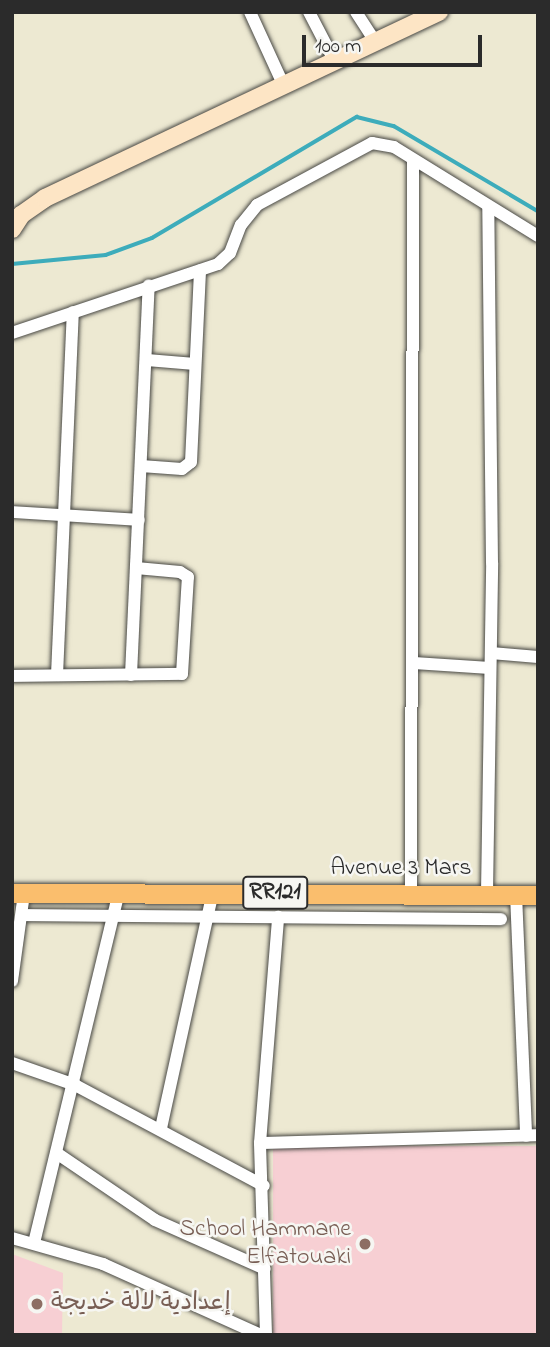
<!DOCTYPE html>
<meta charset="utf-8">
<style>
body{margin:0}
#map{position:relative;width:550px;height:1347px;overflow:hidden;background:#ede9d2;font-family:"Indie Flower","Playpen Sans Arabic",sans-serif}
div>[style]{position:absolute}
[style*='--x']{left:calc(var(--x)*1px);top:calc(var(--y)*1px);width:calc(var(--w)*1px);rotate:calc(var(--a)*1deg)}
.built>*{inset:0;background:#f7cfd3;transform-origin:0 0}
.stream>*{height:3.5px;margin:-1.75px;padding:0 1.75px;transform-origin:1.75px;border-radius:1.75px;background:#3dacbb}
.roads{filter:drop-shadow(0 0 2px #484844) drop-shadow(0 0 2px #484844)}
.street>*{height:12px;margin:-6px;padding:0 6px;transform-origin:6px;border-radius:6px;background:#fff}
.secondary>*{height:18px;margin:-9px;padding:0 9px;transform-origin:9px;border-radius:9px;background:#fde5c5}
.primary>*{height:19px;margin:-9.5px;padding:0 9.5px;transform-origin:9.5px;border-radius:9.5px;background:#fabe6d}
.dots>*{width:19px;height:19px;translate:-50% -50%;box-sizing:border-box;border:4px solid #f6f6f2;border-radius:50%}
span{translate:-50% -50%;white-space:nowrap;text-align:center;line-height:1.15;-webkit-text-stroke:5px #f6f6f2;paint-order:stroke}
.shield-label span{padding:2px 5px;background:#f6f6f2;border:2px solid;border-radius:5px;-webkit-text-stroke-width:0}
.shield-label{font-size:23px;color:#2b2b2b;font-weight:700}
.street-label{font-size:24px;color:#2b2b2b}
.education-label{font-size:24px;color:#785e54}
.right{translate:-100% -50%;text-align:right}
.left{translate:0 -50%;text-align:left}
.frame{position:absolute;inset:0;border:14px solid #2b2b2b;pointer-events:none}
.scale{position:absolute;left:302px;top:35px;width:180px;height:32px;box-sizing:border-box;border:4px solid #2b2b2b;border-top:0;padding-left:9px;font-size:21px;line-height:24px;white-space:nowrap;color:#2b2b2b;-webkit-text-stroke:5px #f6f6f2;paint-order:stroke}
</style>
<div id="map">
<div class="built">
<i style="left:538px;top:1146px;width:189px;height:265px;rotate:90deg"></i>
<i style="clip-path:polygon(12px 1254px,63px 1273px,62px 1335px,12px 1335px)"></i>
</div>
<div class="stream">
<i style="--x:12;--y:264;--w:94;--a:-5.5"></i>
<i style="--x:106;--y:255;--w:49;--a:-20.3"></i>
<i style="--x:152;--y:238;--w:238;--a:-30.6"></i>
<i style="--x:357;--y:117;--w:38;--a:14"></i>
<i style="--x:394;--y:126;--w:167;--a:30.6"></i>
</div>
<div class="roads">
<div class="street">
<i style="--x:250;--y:12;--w:79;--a:65.4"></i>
<i style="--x:309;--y:12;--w:54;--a:62.5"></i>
<i style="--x:356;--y:12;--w:33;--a:57"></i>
<i style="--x:12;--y:333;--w:217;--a:-18.5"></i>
<i style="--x:218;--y:264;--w:16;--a:-43"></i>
<i style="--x:230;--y:253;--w:30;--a:-69"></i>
<i style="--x:241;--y:225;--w:26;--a:-51"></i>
<i style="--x:257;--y:205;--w:131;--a:-28.3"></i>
<i style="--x:372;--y:143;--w:22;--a:10"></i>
<i style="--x:394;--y:147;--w:169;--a:31.7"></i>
<i style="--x:147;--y:360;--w:48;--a:4.8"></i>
<i style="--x:141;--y:466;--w:41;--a:4.2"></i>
<i style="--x:182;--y:469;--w:11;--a:-38"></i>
<i style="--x:191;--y:462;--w:192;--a:-87.3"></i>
<i style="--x:12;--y:512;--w:127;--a:3.6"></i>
<i style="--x:491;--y:653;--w:47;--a:4.9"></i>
<i style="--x:414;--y:663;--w:76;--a:3.8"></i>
<i style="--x:57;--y:675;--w:363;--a:-87.5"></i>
<i style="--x:131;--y:675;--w:390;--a:-87.4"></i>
<i style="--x:12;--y:676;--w:170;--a:-0.7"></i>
<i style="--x:182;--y:674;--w:97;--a:-86.5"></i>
<i style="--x:188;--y:577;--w:9;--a:-148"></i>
<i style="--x:180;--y:572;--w:44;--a:-174.8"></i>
<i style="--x:487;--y:893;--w:330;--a:-89.1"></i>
<i style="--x:492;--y:563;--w:356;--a:-90.6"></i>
<i style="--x:411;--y:894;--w:733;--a:-89.84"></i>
<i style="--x:516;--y:894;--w:242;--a:87.6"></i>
<i style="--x:22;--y:915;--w:479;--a:0.5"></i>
<i style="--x:12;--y:981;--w:89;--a:-82.2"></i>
<i style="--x:12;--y:1063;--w:67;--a:19.2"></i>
<i style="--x:75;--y:1085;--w:214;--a:28.1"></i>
<i style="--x:161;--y:1128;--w:242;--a:-77.6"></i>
<i style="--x:260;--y:1143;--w:278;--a:-1.6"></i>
<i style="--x:58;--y:1154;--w:117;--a:34.2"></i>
<i style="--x:155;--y:1220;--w:120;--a:24"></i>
<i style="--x:12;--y:1238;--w:95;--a:15.9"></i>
<i style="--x:103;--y:1264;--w:173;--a:24.2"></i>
<i style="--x:34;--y:1243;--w:357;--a:-76.4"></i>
<i style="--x:266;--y:1335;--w:192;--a:-91.8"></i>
<i style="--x:260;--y:1143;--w:227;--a:-85.4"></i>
</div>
<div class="secondary">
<i style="--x:12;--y:229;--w:17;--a:-57"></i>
<i style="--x:21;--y:215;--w:29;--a:-35"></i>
<i style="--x:45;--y:198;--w:436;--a:-25.3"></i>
</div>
<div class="primary">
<i style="--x:12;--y:893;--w:526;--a:0.22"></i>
</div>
</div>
<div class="dots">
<i style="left:365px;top:1244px;background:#8d6e63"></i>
<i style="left:37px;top:1304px;background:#8d6e63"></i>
</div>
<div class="shield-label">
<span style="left:275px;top:893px">RR121</span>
</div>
<div class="street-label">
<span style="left:401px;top:869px">Avenue 3 Mars</span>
</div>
<div class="education-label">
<span class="right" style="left:351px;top:1244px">School Hammane<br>Elfatouaki</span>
<span class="left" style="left:51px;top:1304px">إعدادية لالة خديجة</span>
</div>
<div class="frame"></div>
<div class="scale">100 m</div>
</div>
